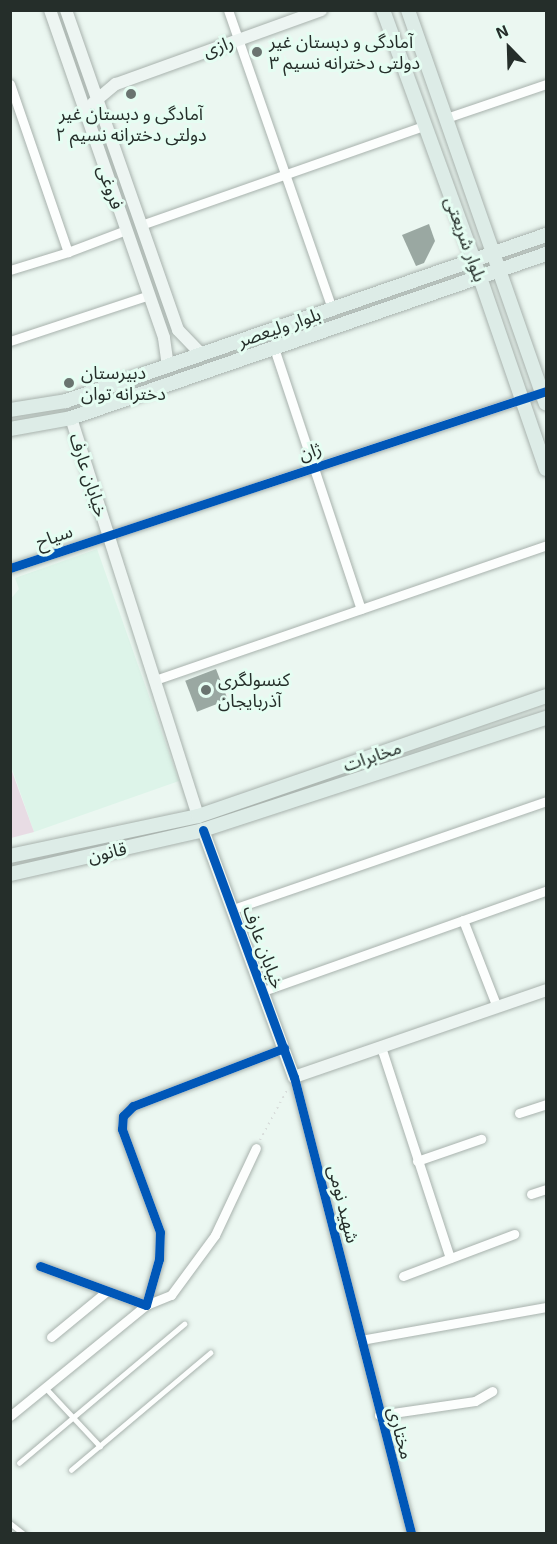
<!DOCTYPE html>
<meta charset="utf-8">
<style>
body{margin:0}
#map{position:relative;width:557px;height:1544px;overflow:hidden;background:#ebf7f1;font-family:"Exo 2","Noto Sans Arabic",sans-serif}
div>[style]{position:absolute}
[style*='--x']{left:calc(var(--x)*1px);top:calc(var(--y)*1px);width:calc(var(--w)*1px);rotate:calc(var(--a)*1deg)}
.built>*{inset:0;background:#ddf4e9}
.green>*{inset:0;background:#e8dce4}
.building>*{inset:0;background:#9aa8a2;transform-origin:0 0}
.path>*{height:2px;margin-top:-1px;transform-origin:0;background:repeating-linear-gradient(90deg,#d8dddb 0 1.5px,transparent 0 6px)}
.roads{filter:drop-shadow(0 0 2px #a8b2ad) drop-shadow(0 0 2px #a8b2ad)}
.lane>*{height:4.5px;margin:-2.25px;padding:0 2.25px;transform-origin:2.25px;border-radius:2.25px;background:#fcfefd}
.street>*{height:9px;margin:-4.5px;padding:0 4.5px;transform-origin:4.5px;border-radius:4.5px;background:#fcfefd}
.secondary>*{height:12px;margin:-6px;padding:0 6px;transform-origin:6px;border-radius:6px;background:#edf5f2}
.primary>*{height:14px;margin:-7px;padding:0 7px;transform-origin:7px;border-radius:7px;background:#ddece7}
.cycleway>*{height:9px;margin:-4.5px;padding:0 4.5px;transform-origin:4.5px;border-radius:4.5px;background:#0057b8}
.dots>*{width:16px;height:16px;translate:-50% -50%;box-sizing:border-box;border:3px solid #e5fdf2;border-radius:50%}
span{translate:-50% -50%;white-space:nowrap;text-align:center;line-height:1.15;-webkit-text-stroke:6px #e5fdf2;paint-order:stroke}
.poi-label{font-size:18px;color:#252e2a}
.left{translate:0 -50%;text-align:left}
.street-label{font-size:18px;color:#252e2a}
.frame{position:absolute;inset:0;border:12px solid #252e2a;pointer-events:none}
.north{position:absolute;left:479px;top:18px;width:60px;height:60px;-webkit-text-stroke:4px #e5fdf2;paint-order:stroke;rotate:337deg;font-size:16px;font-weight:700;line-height:24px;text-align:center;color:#252e2a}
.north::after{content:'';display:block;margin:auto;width:21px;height:27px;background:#252e2a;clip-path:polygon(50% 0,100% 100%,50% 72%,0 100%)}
</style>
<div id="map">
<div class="built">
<i style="clip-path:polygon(97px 549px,179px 781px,34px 832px,11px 766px,10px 600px,19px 589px,15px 578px)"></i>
</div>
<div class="green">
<i style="clip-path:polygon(10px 766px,34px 832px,11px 838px,10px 838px)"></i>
</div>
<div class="building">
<i style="clip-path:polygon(429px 224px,435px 241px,424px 263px,416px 266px,402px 235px)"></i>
<i style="left:216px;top:669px;width:33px;height:33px;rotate:69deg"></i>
</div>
<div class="path">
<i style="--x:260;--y:1140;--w:57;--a:-61.6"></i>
</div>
<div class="roads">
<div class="lane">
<i style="--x:45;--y:1387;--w:81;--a:47"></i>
<i style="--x:19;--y:1463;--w:216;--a:-40.1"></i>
<i style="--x:71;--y:1470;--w:182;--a:-40.1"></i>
<i style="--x:10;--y:1523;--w:18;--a:38"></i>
</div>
<div class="street">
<i style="--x:228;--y:10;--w:317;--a:70.8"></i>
<i style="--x:10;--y:84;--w:178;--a:71"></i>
<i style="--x:446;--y:118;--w:106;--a:-18.8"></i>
<i style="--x:141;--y:225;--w:300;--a:-19.3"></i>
<i style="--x:10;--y:270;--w:61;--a:-17.2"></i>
<i style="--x:68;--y:252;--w:62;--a:-20.8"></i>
<i style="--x:10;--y:341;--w:146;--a:-18.3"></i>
<i style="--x:274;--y:348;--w:275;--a:71.6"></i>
<i style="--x:10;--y:568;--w:564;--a:-18.27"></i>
<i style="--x:155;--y:680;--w:414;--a:-19"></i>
<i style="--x:233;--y:909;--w:331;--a:-19"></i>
<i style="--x:463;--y:920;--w:93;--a:68.7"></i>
<i style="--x:263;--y:991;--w:300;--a:-19.5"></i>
<i style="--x:381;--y:1047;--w:222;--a:71.9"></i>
<i style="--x:294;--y:1077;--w:472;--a:75.6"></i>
<i style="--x:519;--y:1113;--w:28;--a:-18"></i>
<i style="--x:417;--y:1161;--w:68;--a:-19"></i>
<i style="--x:531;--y:1194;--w:16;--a:-18"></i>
<i style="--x:40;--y:1266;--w:113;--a:20.2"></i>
<i style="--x:146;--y:1305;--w:48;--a:-74.2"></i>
<i style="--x:159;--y:1259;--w:27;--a:-88"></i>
<i style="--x:160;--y:1232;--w:110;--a:-110.3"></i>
<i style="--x:122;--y:1129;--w:13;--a:-86"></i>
<i style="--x:123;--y:1116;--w:14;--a:-45"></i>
<i style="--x:133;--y:1106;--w:162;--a:-21"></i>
<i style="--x:403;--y:1276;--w:119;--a:-20.7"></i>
<i style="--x:51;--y:1337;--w:72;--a:-39.4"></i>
<i style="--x:361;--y:1340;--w:188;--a:-10.1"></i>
<i style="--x:379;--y:1415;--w:97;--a:-8.3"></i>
<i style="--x:475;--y:1401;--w:20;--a:-30"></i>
<i style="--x:10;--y:1416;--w:176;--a:-39.2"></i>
<i style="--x:146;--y:1305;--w:27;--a:-22"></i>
<i style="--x:171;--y:1295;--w:74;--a:-53.7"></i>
<i style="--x:215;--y:1235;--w:96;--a:-64.8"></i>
</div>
<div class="secondary">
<i style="--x:50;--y:10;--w:347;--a:70.8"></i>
<i style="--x:164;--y:338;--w:27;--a:82"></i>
<i style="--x:66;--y:10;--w:339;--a:70.7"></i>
<i style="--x:178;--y:330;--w:33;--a:46"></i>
<i style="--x:93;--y:103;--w:30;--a:-40"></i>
<i style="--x:116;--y:84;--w:218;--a:-19.8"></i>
<i style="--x:71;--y:418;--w:418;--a:72.3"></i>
<i style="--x:203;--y:830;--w:263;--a:69.8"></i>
<i style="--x:294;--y:1077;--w:267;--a:-19"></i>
</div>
<div class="primary">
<i style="--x:383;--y:10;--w:266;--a:70"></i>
<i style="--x:474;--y:260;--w:221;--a:71"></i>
<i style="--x:408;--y:10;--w:417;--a:70.7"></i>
<i style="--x:10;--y:410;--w:57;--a:-9.1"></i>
<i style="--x:66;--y:401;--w:508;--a:-19.08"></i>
<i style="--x:10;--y:429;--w:62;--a:-10.2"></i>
<i style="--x:71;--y:418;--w:503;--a:-19.05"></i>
<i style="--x:10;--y:856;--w:192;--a:-12"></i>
<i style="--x:198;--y:816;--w:368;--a:-19"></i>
<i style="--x:10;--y:874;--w:198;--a:-12.8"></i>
<i style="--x:203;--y:830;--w:361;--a:-18.1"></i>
</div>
</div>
<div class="cycleway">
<i style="--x:10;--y:568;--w:564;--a:-18.27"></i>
<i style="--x:203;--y:830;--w:263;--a:69.8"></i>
<i style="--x:294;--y:1077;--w:472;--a:75.6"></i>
<i style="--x:40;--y:1266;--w:113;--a:20.2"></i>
<i style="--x:146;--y:1305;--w:48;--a:-74.2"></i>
<i style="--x:159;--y:1259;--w:27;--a:-88"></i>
<i style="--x:160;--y:1232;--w:110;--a:-110.3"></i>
<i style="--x:122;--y:1129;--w:13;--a:-86"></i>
<i style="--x:123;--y:1116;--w:14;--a:-45"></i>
<i style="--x:133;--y:1106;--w:162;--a:-21"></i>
</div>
<div class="dots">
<i style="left:257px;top:52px;background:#6a7470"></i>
<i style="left:131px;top:94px;background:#6a7470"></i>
<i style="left:69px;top:383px;background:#6a7470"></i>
<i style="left:206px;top:690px;background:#6a7470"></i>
</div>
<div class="poi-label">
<span class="left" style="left:269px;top:52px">آمادگی و دبستان غیر<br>دولتی دخترانه نسیم ۳</span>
<span style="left:131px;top:124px">آمادگی و دبستان غیر<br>دولتی دخترانه نسیم ۲</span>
<span class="left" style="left:81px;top:383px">دبیرستان<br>دخترانه توان</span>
<span class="left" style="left:218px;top:690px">کنسولگری<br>آذربایجان</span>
</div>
<div class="street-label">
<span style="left:218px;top:46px;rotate:-20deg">رازی</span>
<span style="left:111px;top:187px;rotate:71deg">فروغى</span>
<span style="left:466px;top:239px;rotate:70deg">بلوار شریعتى</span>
<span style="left:279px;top:327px;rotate:-19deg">بلوار ولیعصر</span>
<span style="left:310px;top:451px;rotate:-18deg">ژان</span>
<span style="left:89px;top:475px;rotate:72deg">خیابان عارف</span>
<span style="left:54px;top:536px;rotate:-19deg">سیاح</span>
<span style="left:372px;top:756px;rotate:-19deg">مخابرات</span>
<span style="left:107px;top:852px;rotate:-13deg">قانون</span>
<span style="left:264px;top:947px;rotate:70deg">خیابان عارف</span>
<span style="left:344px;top:1204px;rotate:76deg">شهید نومی</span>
<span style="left:401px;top:1433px;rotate:75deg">مختاری</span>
</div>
<div class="frame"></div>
<div class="north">N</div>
</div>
